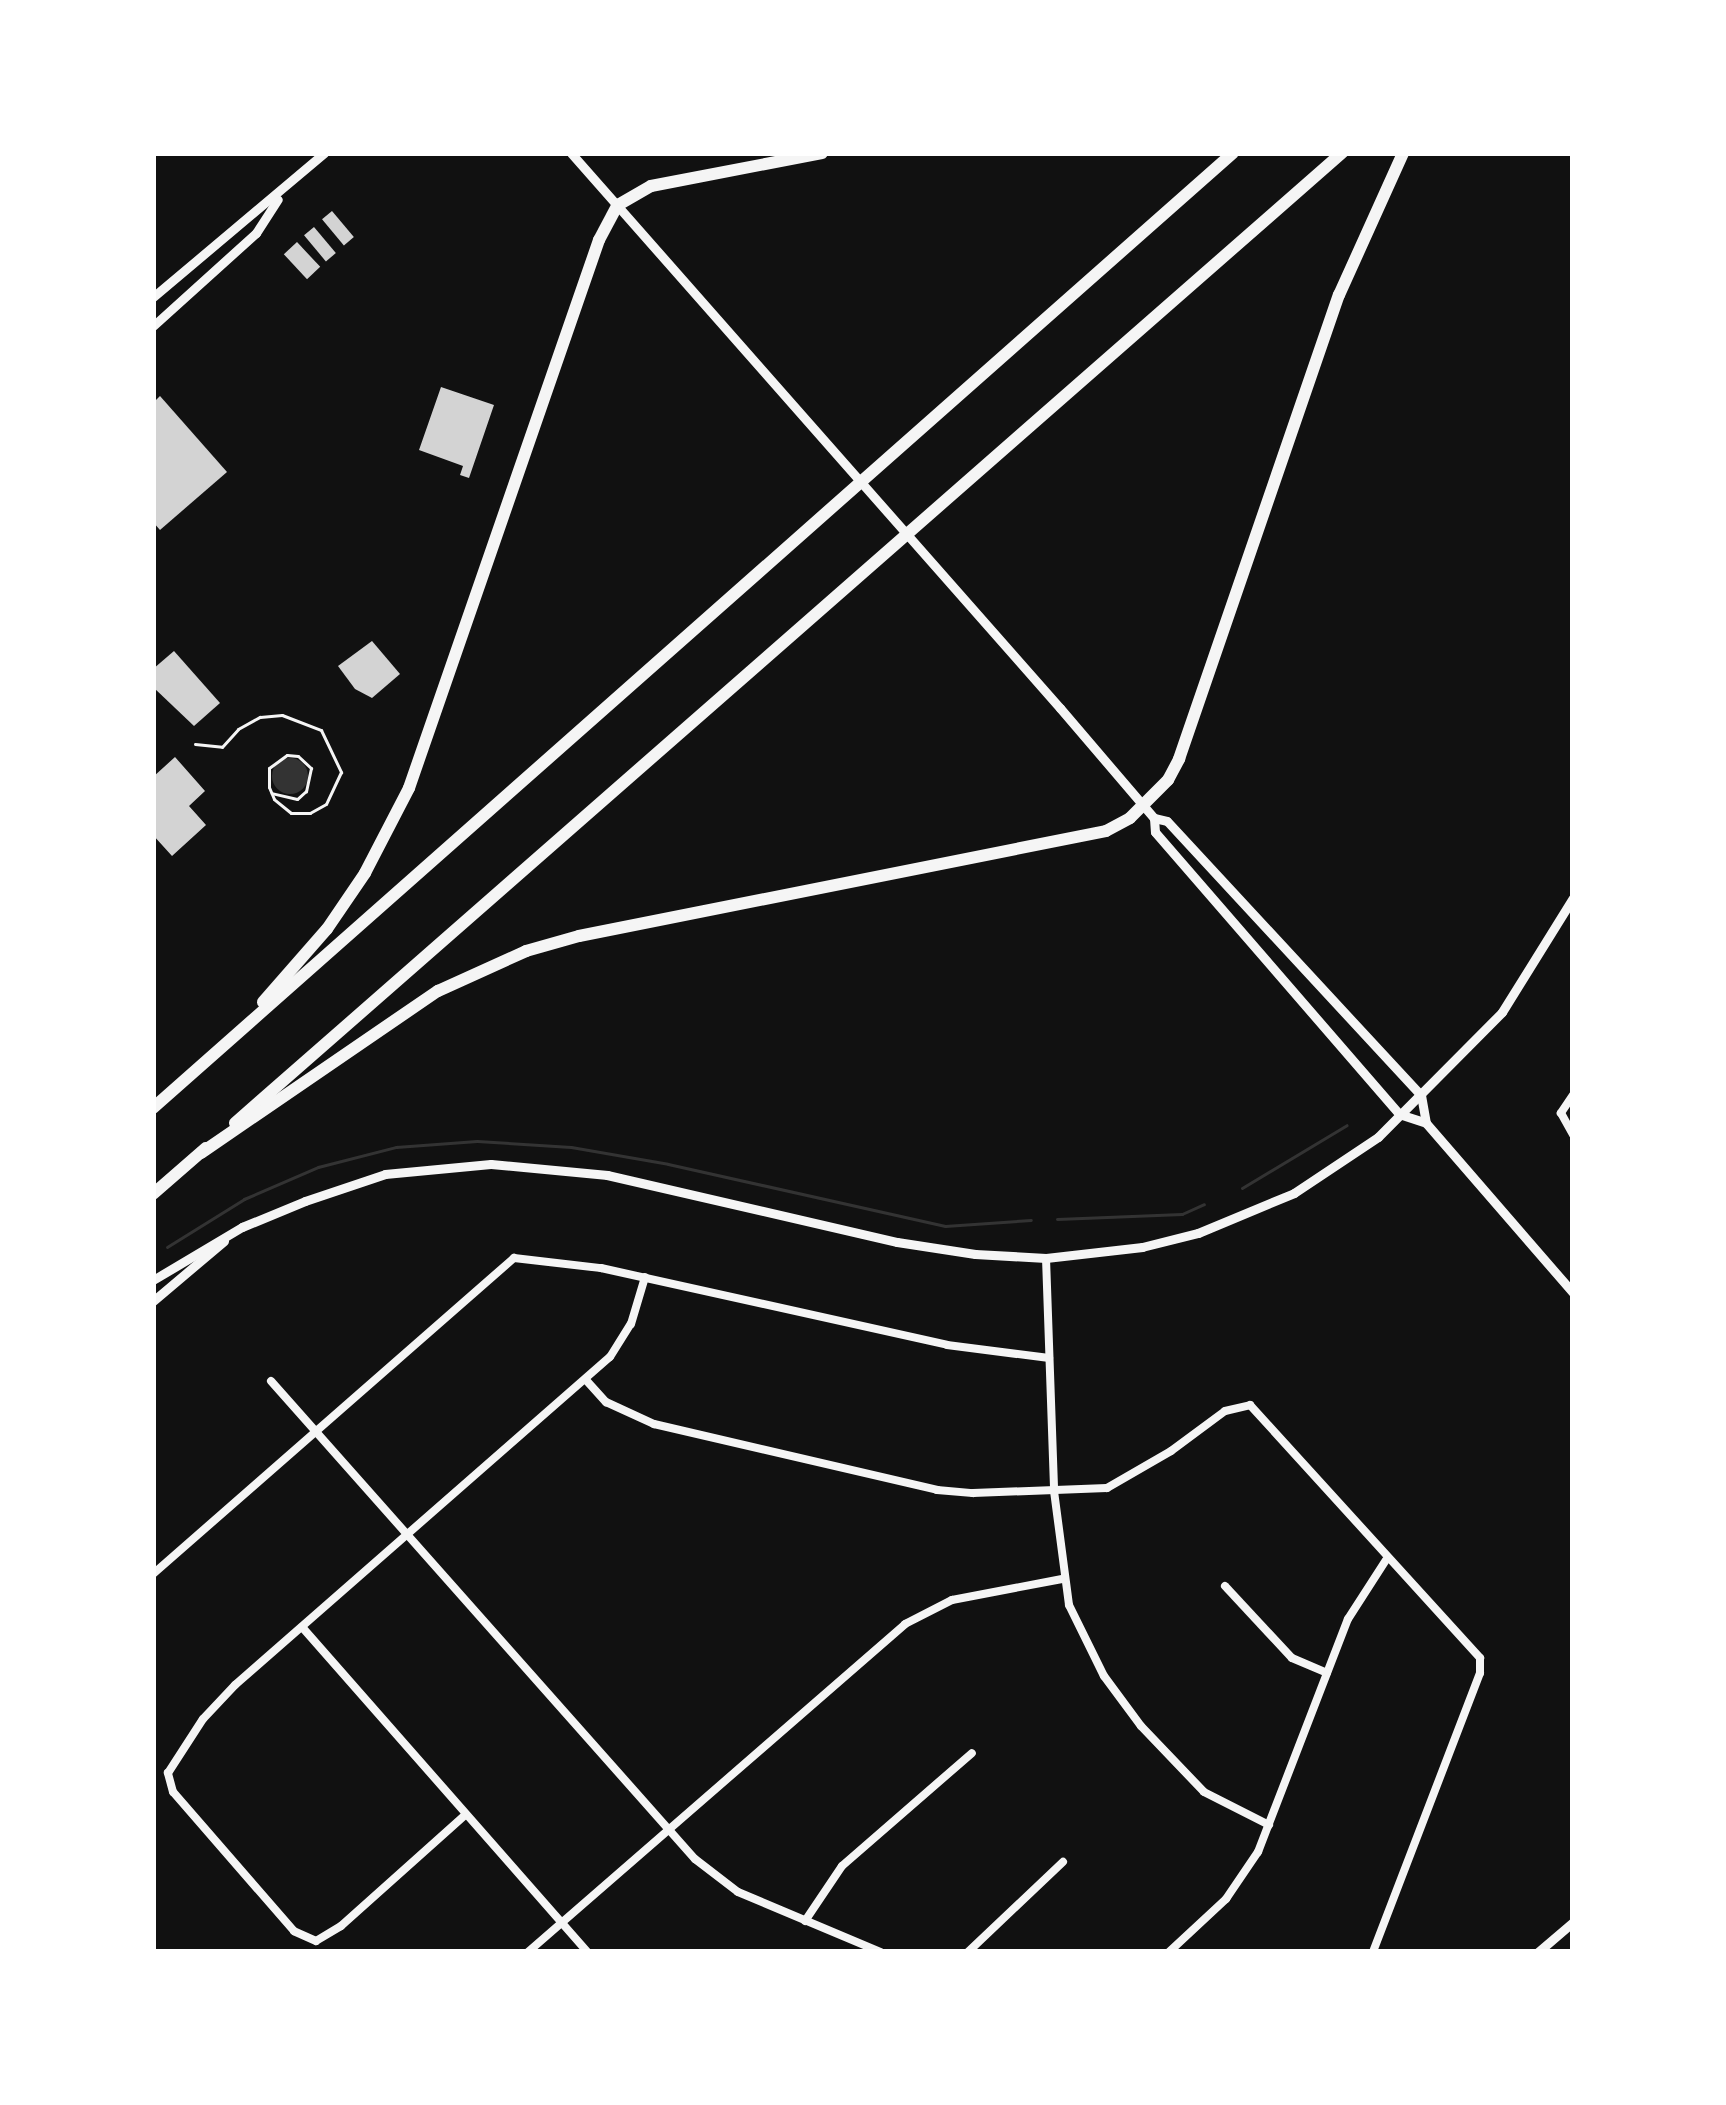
<!DOCTYPE html>
<style>
body{margin:0}
#map{position:relative;width:1726px;height:2105px;overflow:hidden;background:#111;font-family:Lora,serif}
div>[style]{position:absolute}
[style*='--x']{left:calc(var(--x)*1px);top:calc(var(--y)*1px);width:calc(var(--w)*1px);rotate:calc(var(--a)*1deg)}
.water>*{inset:0;background:#333}
.round{border-radius:50%}
.stream>*{height:3px;margin:-1.5px;padding:0 1.5px;transform-origin:1.5px;border-radius:1.5px;background:#333}
.building>*{inset:0;background:#d3d3d3;transform-origin:0 0}
.path>*{height:3px;margin:-1.5px;padding:0 1.5px;transform-origin:1.5px;border-radius:1.5px;background:#f5f5f5}
.minor>*{height:8px;margin:-4px;padding:0 4px;transform-origin:4px;border-radius:4px;background:#f5f5f5}
.tertiary>*{height:9px;margin:-4.5px;padding:0 4.5px;transform-origin:4.5px;border-radius:4.5px;background:#f5f5f5}
.secondary>*{height:9px;margin:-4.5px;padding:0 4.5px;transform-origin:4.5px;border-radius:4.5px;background:#f5f5f5}
.motorway>*{height:12px;margin:-6px;padding:0 6px;transform-origin:6px;border-radius:6px;background:#f5f5f5}
span{translate:-50% -50%;white-space:nowrap;text-align:center;line-height:1.15;-webkit-text-stroke:12px #fff;paint-order:stroke}
.frame{position:absolute;inset:0;border:156px solid #fff;pointer-events:none}
</style>
<div id="map">
<div class="water">
<i class="round" style="left:272px;top:758px;width:36px;height:36px"></i>
</div>
<div class="stream">
<i style="--x:1242;--y:1188;--w:122;--a:-31"></i>
<i style="--x:1057;--y:1219;--w:125;--a:-2.3"></i>
<i style="--x:1182;--y:1214;--w:24;--a:-24"></i>
<i style="--x:167;--y:1247;--w:91;--a:-31.9"></i>
<i style="--x:244;--y:1199;--w:81;--a:-23.4"></i>
<i style="--x:318;--y:1167;--w:81;--a:-14.4"></i>
<i style="--x:396;--y:1147;--w:81;--a:-4.2"></i>
<i style="--x:477;--y:1141;--w:94;--a:3.7"></i>
<i style="--x:571;--y:1147;--w:98;--a:9.9"></i>
<i style="--x:668;--y:1164;--w:284;--a:12.6"></i>
<i style="--x:945;--y:1226;--w:86;--a:-4"></i>
</div>
<div class="building">
<i style="left:332px;top:211px;width:34px;height:13px;rotate:50deg"></i>
<i style="left:314px;top:227px;width:34px;height:13px;rotate:50deg"></i>
<i style="left:297px;top:242px;width:34px;height:18px;rotate:47deg"></i>
<i style="clip-path:polygon(441px 387px,494px 405px,469px 478px,460px 475px,463px 466px,419px 450px)"></i>
<i style="clip-path:polygon(160px 396px,227px 472px,160px 530px,153px 522px,153px 403px)"></i>
<i style="clip-path:polygon(372px 641px,400px 674px,372px 698px,355px 689px,338px 666px)"></i>
<i style="clip-path:polygon(174px 651px,220px 703px,194px 726px,153px 687px,153px 669px)"></i>
<i style="clip-path:polygon(175px 757px,205px 791px,189px 806px,206px 825px,172px 856px,153px 835px,153px 777px)"></i>
</div>
<div class="path">
<i style="--x:195;--y:744;--w:27;--a:6"></i>
<i style="--x:222;--y:747;--w:24;--a:-48"></i>
<i style="--x:238;--y:729;--w:25;--a:-29"></i>
<i style="--x:260;--y:717;--w:22;--a:-5"></i>
<i style="--x:282;--y:715;--w:42;--a:21"></i>
<i style="--x:321;--y:730;--w:47;--a:64.5"></i>
<i style="--x:341;--y:772;--w:35;--a:115"></i>
<i style="--x:326;--y:804;--w:18;--a:151"></i>
<i style="--x:310;--y:813;--w:19;--a:180"></i>
<i style="--x:291;--y:813;--w:22;--a:-141"></i>
<i style="--x:274;--y:799;--w:13;--a:-113"></i>
<i style="--x:269;--y:787;--w:19;--a:-90"></i>
<i style="--x:269;--y:768;--w:22;--a:-36"></i>
<i style="--x:287;--y:755;--w:11;--a:5"></i>
<i style="--x:298;--y:756;--w:18;--a:43"></i>
<i style="--x:311;--y:768;--w:24;--a:102"></i>
<i style="--x:306;--y:791;--w:12;--a:138"></i>
<i style="--x:297;--y:799;--w:26;--a:-167"></i>
</div>
<div class="minor">
<i style="--x:1573;--y:1095;--w:22;--a:124"></i>
<i style="--x:1561;--y:1113;--w:25;--a:61"></i>
<i style="--x:1046;--y:1258;--w:233;--a:88"></i>
<i style="--x:1054;--y:1491;--w:115;--a:82.5"></i>
<i style="--x:1069;--y:1605;--w:79;--a:63.8"></i>
<i style="--x:1104;--y:1676;--w:62;--a:53.5"></i>
<i style="--x:1141;--y:1726;--w:91;--a:46.3"></i>
<i style="--x:1204;--y:1792;--w:73;--a:26.9"></i>
<i style="--x:586;--y:1380;--w:30;--a:48"></i>
<i style="--x:606;--y:1402;--w:53;--a:24.6"></i>
<i style="--x:654;--y:1424;--w:291;--a:13.1"></i>
<i style="--x:937;--y:1490;--w:36;--a:5"></i>
<i style="--x:973;--y:1493;--w:134;--a:-2.1"></i>
<i style="--x:1107;--y:1488;--w:74;--a:-30"></i>
<i style="--x:1171;--y:1451;--w:67;--a:-36.5"></i>
<i style="--x:1225;--y:1411;--w:26;--a:-13"></i>
<i style="--x:1250;--y:1405;--w:342;--a:47.7"></i>
<i style="--x:1480;--y:1658;--w:15;--a:90"></i>
<i style="--x:1480;--y:1673;--w:299;--a:111"></i>
<i style="--x:271;--y:1381;--w:639;--a:48.43"></i>
<i style="--x:695;--y:1859;--w:54;--a:37.5"></i>
<i style="--x:738;--y:1892;--w:155;--a:22.8"></i>
<i style="--x:153;--y:1574;--w:480;--a:-41.2"></i>
<i style="--x:514;--y:1258;--w:88;--a:6.6"></i>
<i style="--x:601;--y:1268;--w:354;--a:12.5"></i>
<i style="--x:947;--y:1345;--w:103;--a:7.3"></i>
<i style="--x:1225;--y:1586;--w:98;--a:47.1"></i>
<i style="--x:1292;--y:1658;--w:38;--a:23"></i>
<i style="--x:302;--y:1627;--w:433;--a:48.7"></i>
<i style="--x:464;--y:1816;--w:165;--a:138.2"></i>
<i style="--x:341;--y:1926;--w:29;--a:149"></i>
<i style="--x:316;--y:1941;--w:24;--a:-156"></i>
<i style="--x:294;--y:1931;--w:184;--a:-131"></i>
<i style="--x:173;--y:1792;--w:20;--a:-105"></i>
<i style="--x:168;--y:1773;--w:64;--a:-57.1"></i>
<i style="--x:203;--y:1719;--w:47;--a:-46.7"></i>
<i style="--x:235;--y:1685;--w:498;--a:-41.2"></i>
<i style="--x:610;--y:1357;--w:39;--a:-58"></i>
<i style="--x:631;--y:1324;--w:49;--a:-73.4"></i>
<i style="--x:805;--y:1921;--w:66;--a:-56.1"></i>
<i style="--x:842;--y:1866;--w:172;--a:-41"></i>
<i style="--x:528;--y:1952;--w:500;--a:-41"></i>
<i style="--x:905;--y:1624;--w:53;--a:-27.1"></i>
<i style="--x:952;--y:1600;--w:112;--a:-10.8"></i>
<i style="--x:968;--y:1952;--w:131;--a:-43.5"></i>
<i style="--x:1169;--y:1952;--w:78;--a:-42.9"></i>
<i style="--x:1226;--y:1899;--w:57;--a:-55.8"></i>
<i style="--x:1258;--y:1852;--w:250;--a:-68.9"></i>
<i style="--x:1348;--y:1619;--w:70;--a:-57.2"></i>
</div>
<div class="tertiary">
<i style="--x:153;--y:1280;--w:104;--a:-30.8"></i>
<i style="--x:242;--y:1227;--w:68;--a:-22.4"></i>
<i style="--x:305;--y:1201;--w:84;--a:-18.6"></i>
<i style="--x:385;--y:1174;--w:106;--a:-5.4"></i>
<i style="--x:491;--y:1164;--w:117;--a:5.4"></i>
<i style="--x:607;--y:1175;--w:298;--a:13"></i>
<i style="--x:897;--y:1242;--w:79;--a:8.7"></i>
<i style="--x:975;--y:1254;--w:71;--a:3.2"></i>
<i style="--x:1046;--y:1258;--w:97;--a:-6.5"></i>
<i style="--x:1142;--y:1247;--w:58;--a:-14"></i>
<i style="--x:1198;--y:1233;--w:104;--a:-22.6"></i>
<i style="--x:1294;--y:1193;--w:101;--a:-33.7"></i>
<i style="--x:1378;--y:1137;--w:176;--a:-45.2"></i>
<i style="--x:1502;--y:1012;--w:134;--a:-58.1"></i>
<i style="--x:153;--y:1301;--w:93;--a:-40.2"></i>
<i style="--x:1538;--y:1952;--w:46;--a:-40.6"></i>
</div>
<div class="secondary">
<i style="--x:571;--y:153;--w:740;--a:48.62"></i>
<i style="--x:1060;--y:708;--w:145;--a:49.5"></i>
<i style="--x:1154;--y:818;--w:14;--a:86"></i>
<i style="--x:1155;--y:832;--w:373;--a:49.1"></i>
<i style="--x:1399;--y:1114;--w:28;--a:18"></i>
<i style="--x:1426;--y:1123;--w:225;--a:49.1"></i>
<i style="--x:153;--y:297;--w:224;--a:-40.1"></i>
<i style="--x:153;--y:326;--w:139;--a:-42.1"></i>
<i style="--x:256;--y:233;--w:40;--a:-57.1"></i>
<i style="--x:1154;--y:818;--w:13;--a:13"></i>
<i style="--x:1167;--y:821;--w:374;--a:47.2"></i>
<i style="--x:1421;--y:1095;--w:28;--a:80"></i>
</div>
<div class="motorway">
<i style="--x:263;--y:1002;--w:97;--a:-48.8"></i>
<i style="--x:327;--y:929;--w:68;--a:-55.8"></i>
<i style="--x:365;--y:873;--w:96;--a:-62.6"></i>
<i style="--x:409;--y:788;--w:580;--a:-70.88"></i>
<i style="--x:599;--y:240;--w:40;--a:-62"></i>
<i style="--x:618;--y:205;--w:38;--a:-30"></i>
<i style="--x:651;--y:186;--w:174;--a:-10.9"></i>
<i style="--x:153;--y:1108;--w:1442;--a:-41.49"></i>
<i style="--x:235;--y:1123;--w:1472;--a:-41.23"></i>
<i style="--x:201;--y:1153;--w:287;--a:-34.4"></i>
<i style="--x:438;--y:991;--w:97;--a:-24.4"></i>
<i style="--x:526;--y:951;--w:55;--a:-15.8"></i>
<i style="--x:579;--y:936;--w:537;--a:-11.27"></i>
<i style="--x:1106;--y:831;--w:27;--a:-28"></i>
<i style="--x:1130;--y:818;--w:54;--a:-45"></i>
<i style="--x:1168;--y:780;--w:24;--a:-62"></i>
<i style="--x:1179;--y:759;--w:491;--a:-71"></i>
<i style="--x:1339;--y:295;--w:156;--a:-65.7"></i>
<i style="--x:153;--y:1194;--w:70;--a:-41"></i>
</div>
<div class="frame"></div>
</div>
